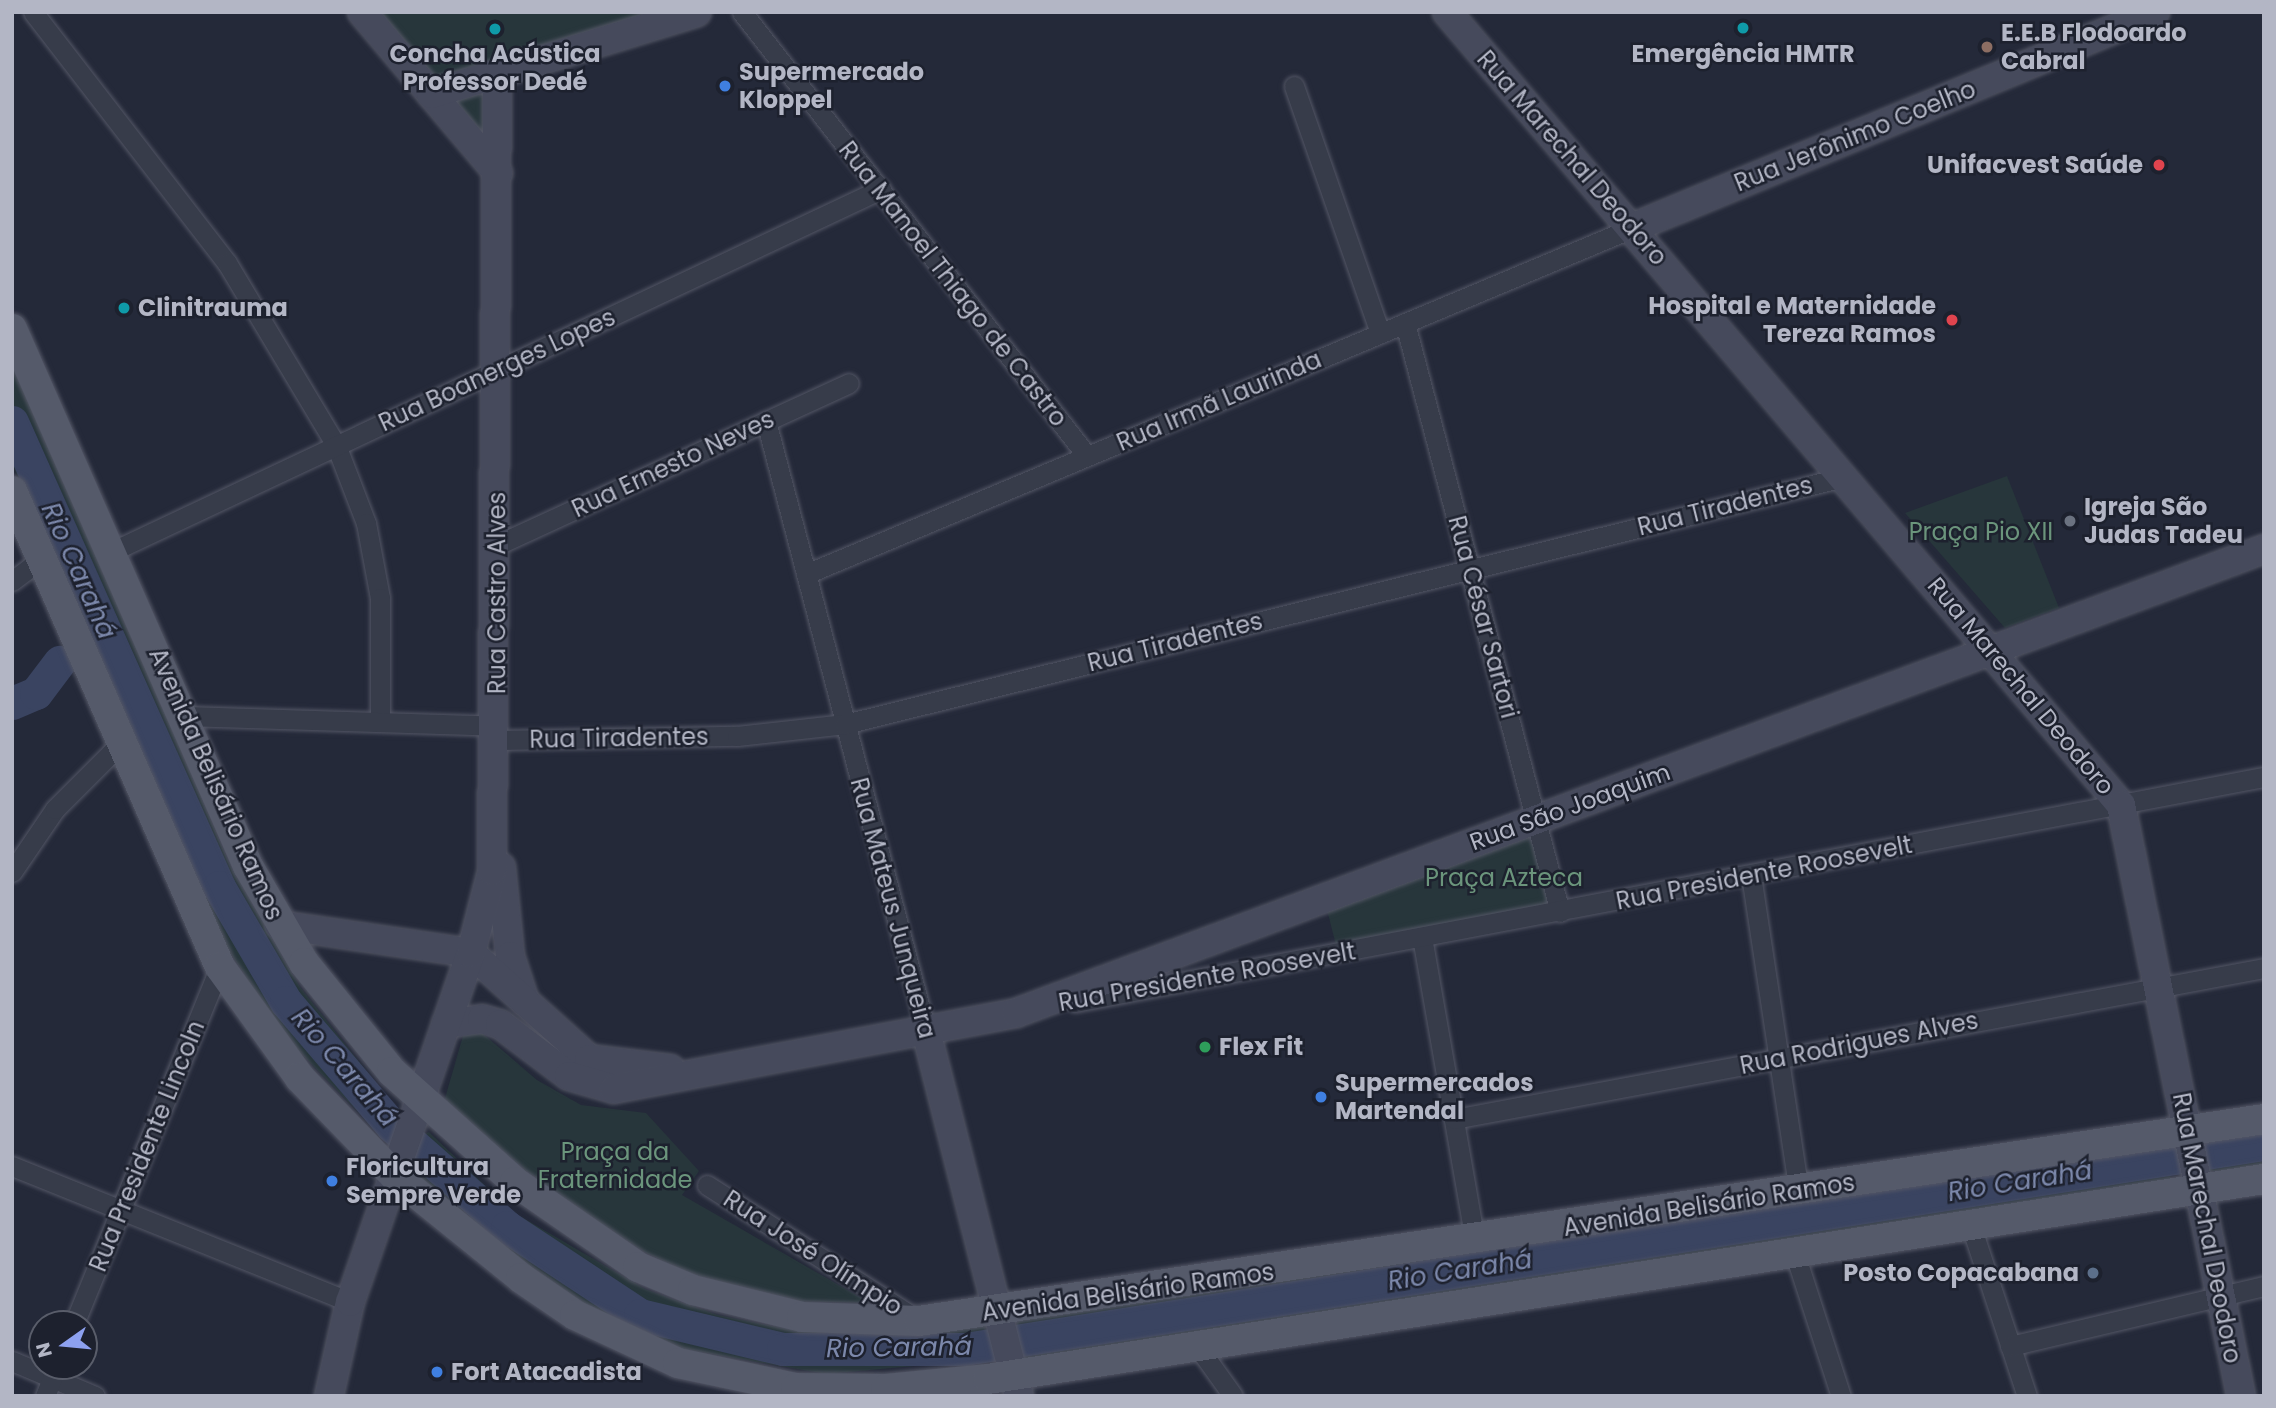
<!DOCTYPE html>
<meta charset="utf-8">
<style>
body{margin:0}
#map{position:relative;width:2276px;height:1408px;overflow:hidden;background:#242939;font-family:Poppins,sans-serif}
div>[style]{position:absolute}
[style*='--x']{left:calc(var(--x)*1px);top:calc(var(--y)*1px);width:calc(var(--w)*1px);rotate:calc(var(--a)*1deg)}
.green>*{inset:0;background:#27363b;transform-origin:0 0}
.river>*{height:33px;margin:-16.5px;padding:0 16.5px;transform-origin:16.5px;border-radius:16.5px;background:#3a4461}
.roads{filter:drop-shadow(0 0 2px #535665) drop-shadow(0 0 2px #535665)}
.street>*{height:19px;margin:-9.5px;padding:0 9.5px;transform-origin:9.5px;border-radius:9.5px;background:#373c4a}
.secondary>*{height:28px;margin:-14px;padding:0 14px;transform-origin:14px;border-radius:14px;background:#464a5c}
.primary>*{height:30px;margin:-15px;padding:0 15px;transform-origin:15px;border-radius:15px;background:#555a6a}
.dots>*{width:19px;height:19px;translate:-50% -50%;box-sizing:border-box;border:4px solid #1d212e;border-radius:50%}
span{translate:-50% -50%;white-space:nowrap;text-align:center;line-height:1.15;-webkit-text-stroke:5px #1d212e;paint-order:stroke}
.poi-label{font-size:24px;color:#b3b6c5;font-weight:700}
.left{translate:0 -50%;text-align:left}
.right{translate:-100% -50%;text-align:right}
.street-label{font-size:24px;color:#b3b6c5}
.park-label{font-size:24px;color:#6b957c}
.water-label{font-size:26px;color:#7c88ab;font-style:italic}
.frame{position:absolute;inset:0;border:14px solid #b3b6c5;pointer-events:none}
.north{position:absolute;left:28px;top:1310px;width:70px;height:70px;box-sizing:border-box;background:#1d212e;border:2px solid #595d6a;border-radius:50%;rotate:255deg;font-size:19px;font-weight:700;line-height:28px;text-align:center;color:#b3b6c5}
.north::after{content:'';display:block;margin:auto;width:24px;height:32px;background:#8da1f0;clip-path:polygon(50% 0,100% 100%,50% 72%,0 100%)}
</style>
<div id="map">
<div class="green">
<i style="clip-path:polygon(362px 12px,697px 12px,498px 75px,498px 173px)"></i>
<i style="clip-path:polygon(12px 358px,231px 867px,300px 987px,383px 1092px,370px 1124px,285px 1037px,218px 934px,12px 464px)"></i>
<i style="clip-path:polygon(2007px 476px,2059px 608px,2005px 628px,1905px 513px)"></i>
<i style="clip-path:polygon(1536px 819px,1560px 912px,1338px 953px,1324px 898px)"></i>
<i style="clip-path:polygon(481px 1032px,537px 1080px,581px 1105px,646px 1113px,699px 1171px,682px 1195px,870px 1303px,778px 1301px,706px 1281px,644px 1252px,549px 1190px,443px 1105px,463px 1036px)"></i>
<i style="clip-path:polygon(429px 1132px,513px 1212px,645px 1289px,718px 1315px,793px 1330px,870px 1336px,985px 1326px,991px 1359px,826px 1374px,672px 1347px,598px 1317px,469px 1226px,409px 1168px,420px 1136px)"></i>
<i style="left:2264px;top:1135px;width:36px;height:74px;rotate:90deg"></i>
<i style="clip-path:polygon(2165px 1150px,2172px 1184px,1023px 1361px,1016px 1319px)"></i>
</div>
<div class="river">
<i style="--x:12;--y:422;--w:509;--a:66"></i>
<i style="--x:219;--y:887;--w:133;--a:59.8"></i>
<i style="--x:286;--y:1002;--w:163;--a:49.5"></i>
<i style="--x:392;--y:1126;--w:153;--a:41.3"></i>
<i style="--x:507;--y:1227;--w:159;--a:33.5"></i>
<i style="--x:640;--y:1315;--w:147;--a:13.4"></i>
<i style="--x:783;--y:1349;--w:182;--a:0"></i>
<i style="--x:965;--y:1349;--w:1315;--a:-8.97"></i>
<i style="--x:12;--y:703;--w:26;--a:-23"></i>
<i style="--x:36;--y:693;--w:39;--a:-53"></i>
</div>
<div class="roads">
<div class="street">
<i style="--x:33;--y:12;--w:317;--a:52.3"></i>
<i style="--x:227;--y:263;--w:212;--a:59.1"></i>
<i style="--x:336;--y:445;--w:84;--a:69"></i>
<i style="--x:366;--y:523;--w:76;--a:79.4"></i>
<i style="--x:380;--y:598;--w:124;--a:90"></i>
<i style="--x:742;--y:12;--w:562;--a:52.15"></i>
<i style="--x:1294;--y:86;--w:262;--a:70.8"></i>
<i style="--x:1405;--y:323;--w:609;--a:75.26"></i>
<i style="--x:766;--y:421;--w:631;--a:75.3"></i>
<i style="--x:497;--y:545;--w:387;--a:-24.7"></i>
<i style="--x:113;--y:551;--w:849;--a:-25.24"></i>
<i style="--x:806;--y:574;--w:896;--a:-22.73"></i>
<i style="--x:12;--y:581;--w:38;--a:-37"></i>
<i style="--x:185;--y:716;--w:312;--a:1.8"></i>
<i style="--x:497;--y:740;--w:240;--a:-1"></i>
<i style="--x:737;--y:736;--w:109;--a:-6.3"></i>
<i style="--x:845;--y:724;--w:1029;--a:-13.89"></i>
<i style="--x:12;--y:872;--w:76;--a:-55.7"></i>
<i style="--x:55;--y:809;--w:95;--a:-45"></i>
<i style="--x:1751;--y:875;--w:320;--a:81.4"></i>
<i style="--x:1422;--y:937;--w:308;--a:80.1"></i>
<i style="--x:1075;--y:1002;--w:1210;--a:-10.72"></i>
<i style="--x:1454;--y:1119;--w:824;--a:-10.56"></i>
<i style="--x:12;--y:1166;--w:364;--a:21.9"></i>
<i style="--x:707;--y:1185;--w:247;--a:32.6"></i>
<i style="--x:1971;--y:1226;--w:179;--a:71.8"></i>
<i style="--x:1795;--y:1254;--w:149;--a:72.1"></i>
<i style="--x:74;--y:1324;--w:386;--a:-67.8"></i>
<i style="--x:2010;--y:1346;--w:261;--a:-13.3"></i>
<i style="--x:1198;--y:1347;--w:60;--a:54.5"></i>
<i style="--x:12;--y:1361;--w:90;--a:22.9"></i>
<i style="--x:45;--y:1396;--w:31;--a:-68"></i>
</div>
<div class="secondary">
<i style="--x:362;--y:12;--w:211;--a:49.8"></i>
<i style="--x:1447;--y:12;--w:1041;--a:49.64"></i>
<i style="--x:2121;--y:805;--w:603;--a:78.52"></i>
<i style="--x:431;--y:94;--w:278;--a:-17.1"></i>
<i style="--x:1632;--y:228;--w:566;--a:-22.44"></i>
<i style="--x:501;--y:867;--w:89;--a:84.2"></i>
<i style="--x:510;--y:956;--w:48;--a:71.9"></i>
<i style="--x:279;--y:925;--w:194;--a:8.3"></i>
<i style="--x:471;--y:953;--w:159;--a:41.9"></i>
<i style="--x:589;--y:1059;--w:82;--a:7"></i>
<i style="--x:446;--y:1024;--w:36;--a:-8"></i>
<i style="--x:482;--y:1019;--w:19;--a:16"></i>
<i style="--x:500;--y:1024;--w:86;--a:37"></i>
<i style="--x:569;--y:1076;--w:47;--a:16.1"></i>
<i style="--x:614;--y:1089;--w:409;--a:-10.7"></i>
<i style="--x:1016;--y:1013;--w:1331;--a:-20.39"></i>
<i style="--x:926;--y:1031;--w:377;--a:75.7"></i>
<i style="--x:329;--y:1396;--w:96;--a:-77.4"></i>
<i style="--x:350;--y:1302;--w:369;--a:-70.9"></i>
<i style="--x:471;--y:953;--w:85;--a:-75.6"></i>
<i style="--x:492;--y:871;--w:795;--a:-89.64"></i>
</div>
<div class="primary">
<i style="--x:12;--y:329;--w:587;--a:66.28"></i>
<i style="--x:248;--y:866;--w:112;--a:60"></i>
<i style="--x:304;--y:963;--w:140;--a:51.1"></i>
<i style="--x:392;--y:1072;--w:165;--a:41.8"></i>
<i style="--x:515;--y:1182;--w:150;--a:34.6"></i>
<i style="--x:638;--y:1267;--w:60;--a:22.7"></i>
<i style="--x:693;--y:1290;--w:112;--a:13.9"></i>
<i style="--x:802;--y:1317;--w:117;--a:2"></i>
<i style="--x:919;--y:1321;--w:1360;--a:-8.54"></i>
<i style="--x:12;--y:491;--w:519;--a:66.4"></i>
<i style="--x:220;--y:967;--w:137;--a:54.2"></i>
<i style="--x:300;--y:1078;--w:135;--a:45.9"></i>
<i style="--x:394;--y:1175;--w:164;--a:39"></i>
<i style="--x:521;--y:1278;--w:65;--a:34.4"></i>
<i style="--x:575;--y:1315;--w:114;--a:25"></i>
<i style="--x:678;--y:1363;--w:121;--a:12"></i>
<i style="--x:796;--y:1388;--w:90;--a:0.6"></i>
<i style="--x:886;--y:1389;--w:102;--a:-5.6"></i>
<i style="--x:988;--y:1379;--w:1292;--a:-8.91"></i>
</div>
</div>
<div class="dots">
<i style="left:1743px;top:28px;background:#0f9aa8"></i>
<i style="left:495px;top:29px;background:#0f9aa8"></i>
<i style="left:1987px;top:47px;background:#8d6e63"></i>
<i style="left:725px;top:86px;background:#3f7fe0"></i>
<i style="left:2159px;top:165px;background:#e0444e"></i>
<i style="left:124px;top:308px;background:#0f9aa8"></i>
<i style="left:1952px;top:320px;background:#e0444e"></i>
<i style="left:2070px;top:521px;background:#6b7280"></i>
<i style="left:1205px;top:1047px;background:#2e9e5b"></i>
<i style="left:1321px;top:1097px;background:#3f7fe0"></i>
<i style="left:332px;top:1181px;background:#3f7fe0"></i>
<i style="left:2093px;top:1273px;background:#5c6f8a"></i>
<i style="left:437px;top:1372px;background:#3f7fe0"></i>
</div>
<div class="poi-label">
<span class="left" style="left:2001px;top:47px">E.E.B Flodoardo<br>Cabral</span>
<span style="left:495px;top:68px">Concha Acústica<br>Professor Dedé</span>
<span style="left:1743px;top:54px">Emergência HMTR</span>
<span class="left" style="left:739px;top:86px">Supermercado<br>Kloppel</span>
<span class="right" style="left:2143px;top:165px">Unifacvest Saúde</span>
<span class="right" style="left:1936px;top:320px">Hospital e Maternidade<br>Tereza Ramos</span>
<span class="left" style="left:138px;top:308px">Clinitrauma</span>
<span class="left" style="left:2084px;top:521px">Igreja São<br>Judas Tadeu</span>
<span class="left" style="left:1219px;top:1047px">Flex Fit</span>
<span class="left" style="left:1335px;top:1097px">Supermercados<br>Martendal</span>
<span class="left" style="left:346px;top:1181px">Floricultura<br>Sempre Verde</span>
<span class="right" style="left:2079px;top:1273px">Posto Copacabana</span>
<span class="left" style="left:451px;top:1372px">Fort Atacadista</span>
</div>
<div class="street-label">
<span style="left:1855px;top:136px;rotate:-22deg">Rua Jerônimo Coelho</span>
<span style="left:1572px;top:158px;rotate:49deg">Rua Marechal Deodoro</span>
<span style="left:953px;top:284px;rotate:52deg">Rua Manoel Thiago de Castro</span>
<span style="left:497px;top:370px;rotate:-25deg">Rua Boanerges Lopes</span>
<span style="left:1219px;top:401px;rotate:-23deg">Rua Irmã Laurinda</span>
<span style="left:673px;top:464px;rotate:-25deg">Rua Ernesto Neves</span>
<span style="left:1725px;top:506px;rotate:-14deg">Rua Tiradentes</span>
<span style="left:497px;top:593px;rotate:-90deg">Rua Castro Alves</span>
<span style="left:1483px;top:617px;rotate:75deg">Rua César Sartori</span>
<span style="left:1175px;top:642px;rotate:-14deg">Rua Tiradentes</span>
<span style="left:2021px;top:686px;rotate:50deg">Rua Marechal Deodoro</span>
<span style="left:619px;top:738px;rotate:-1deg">Rua Tiradentes</span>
<span style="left:216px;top:784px;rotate:66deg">Avenida Belisário Ramos</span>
<span style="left:1570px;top:807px;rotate:-20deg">Rua São Joaquim</span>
<span style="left:1764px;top:873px;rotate:-11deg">Rua Presidente Roosevelt</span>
<span style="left:893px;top:908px;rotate:75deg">Rua Mateus Junqueira</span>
<span style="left:1207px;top:977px;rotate:-10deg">Rua Presidente Roosevelt</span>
<span style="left:1859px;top:1043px;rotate:-11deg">Rua Rodrigues Alves</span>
<span style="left:147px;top:1146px;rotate:-68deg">Rua Presidente Lincoln</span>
<span style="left:1709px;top:1205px;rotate:-9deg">Avenida Belisário Ramos</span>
<span style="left:2207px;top:1228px;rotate:79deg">Rua Marechal Deodoro</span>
<span style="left:813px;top:1253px;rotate:33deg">Rua José Olímpio</span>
<span style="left:1128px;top:1292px;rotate:-8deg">Avenida Belisário Ramos</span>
</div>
<div class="park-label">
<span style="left:1981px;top:532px">Praça Pio XII</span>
<span style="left:1504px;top:878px">Praça Azteca</span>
<span style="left:615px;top:1166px">Praça da<br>Fraternidade</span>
</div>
<div class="water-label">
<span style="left:78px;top:571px;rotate:66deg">Rio Carahá</span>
<span style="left:344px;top:1068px;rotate:49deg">Rio Carahá</span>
<span style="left:2020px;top:1182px;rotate:-9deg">Rio Carahá</span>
<span style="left:1460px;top:1271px;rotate:-9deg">Rio Carahá</span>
<span style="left:899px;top:1348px;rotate:-1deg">Rio Carahá</span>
</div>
<div class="frame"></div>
<div class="north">N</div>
</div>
